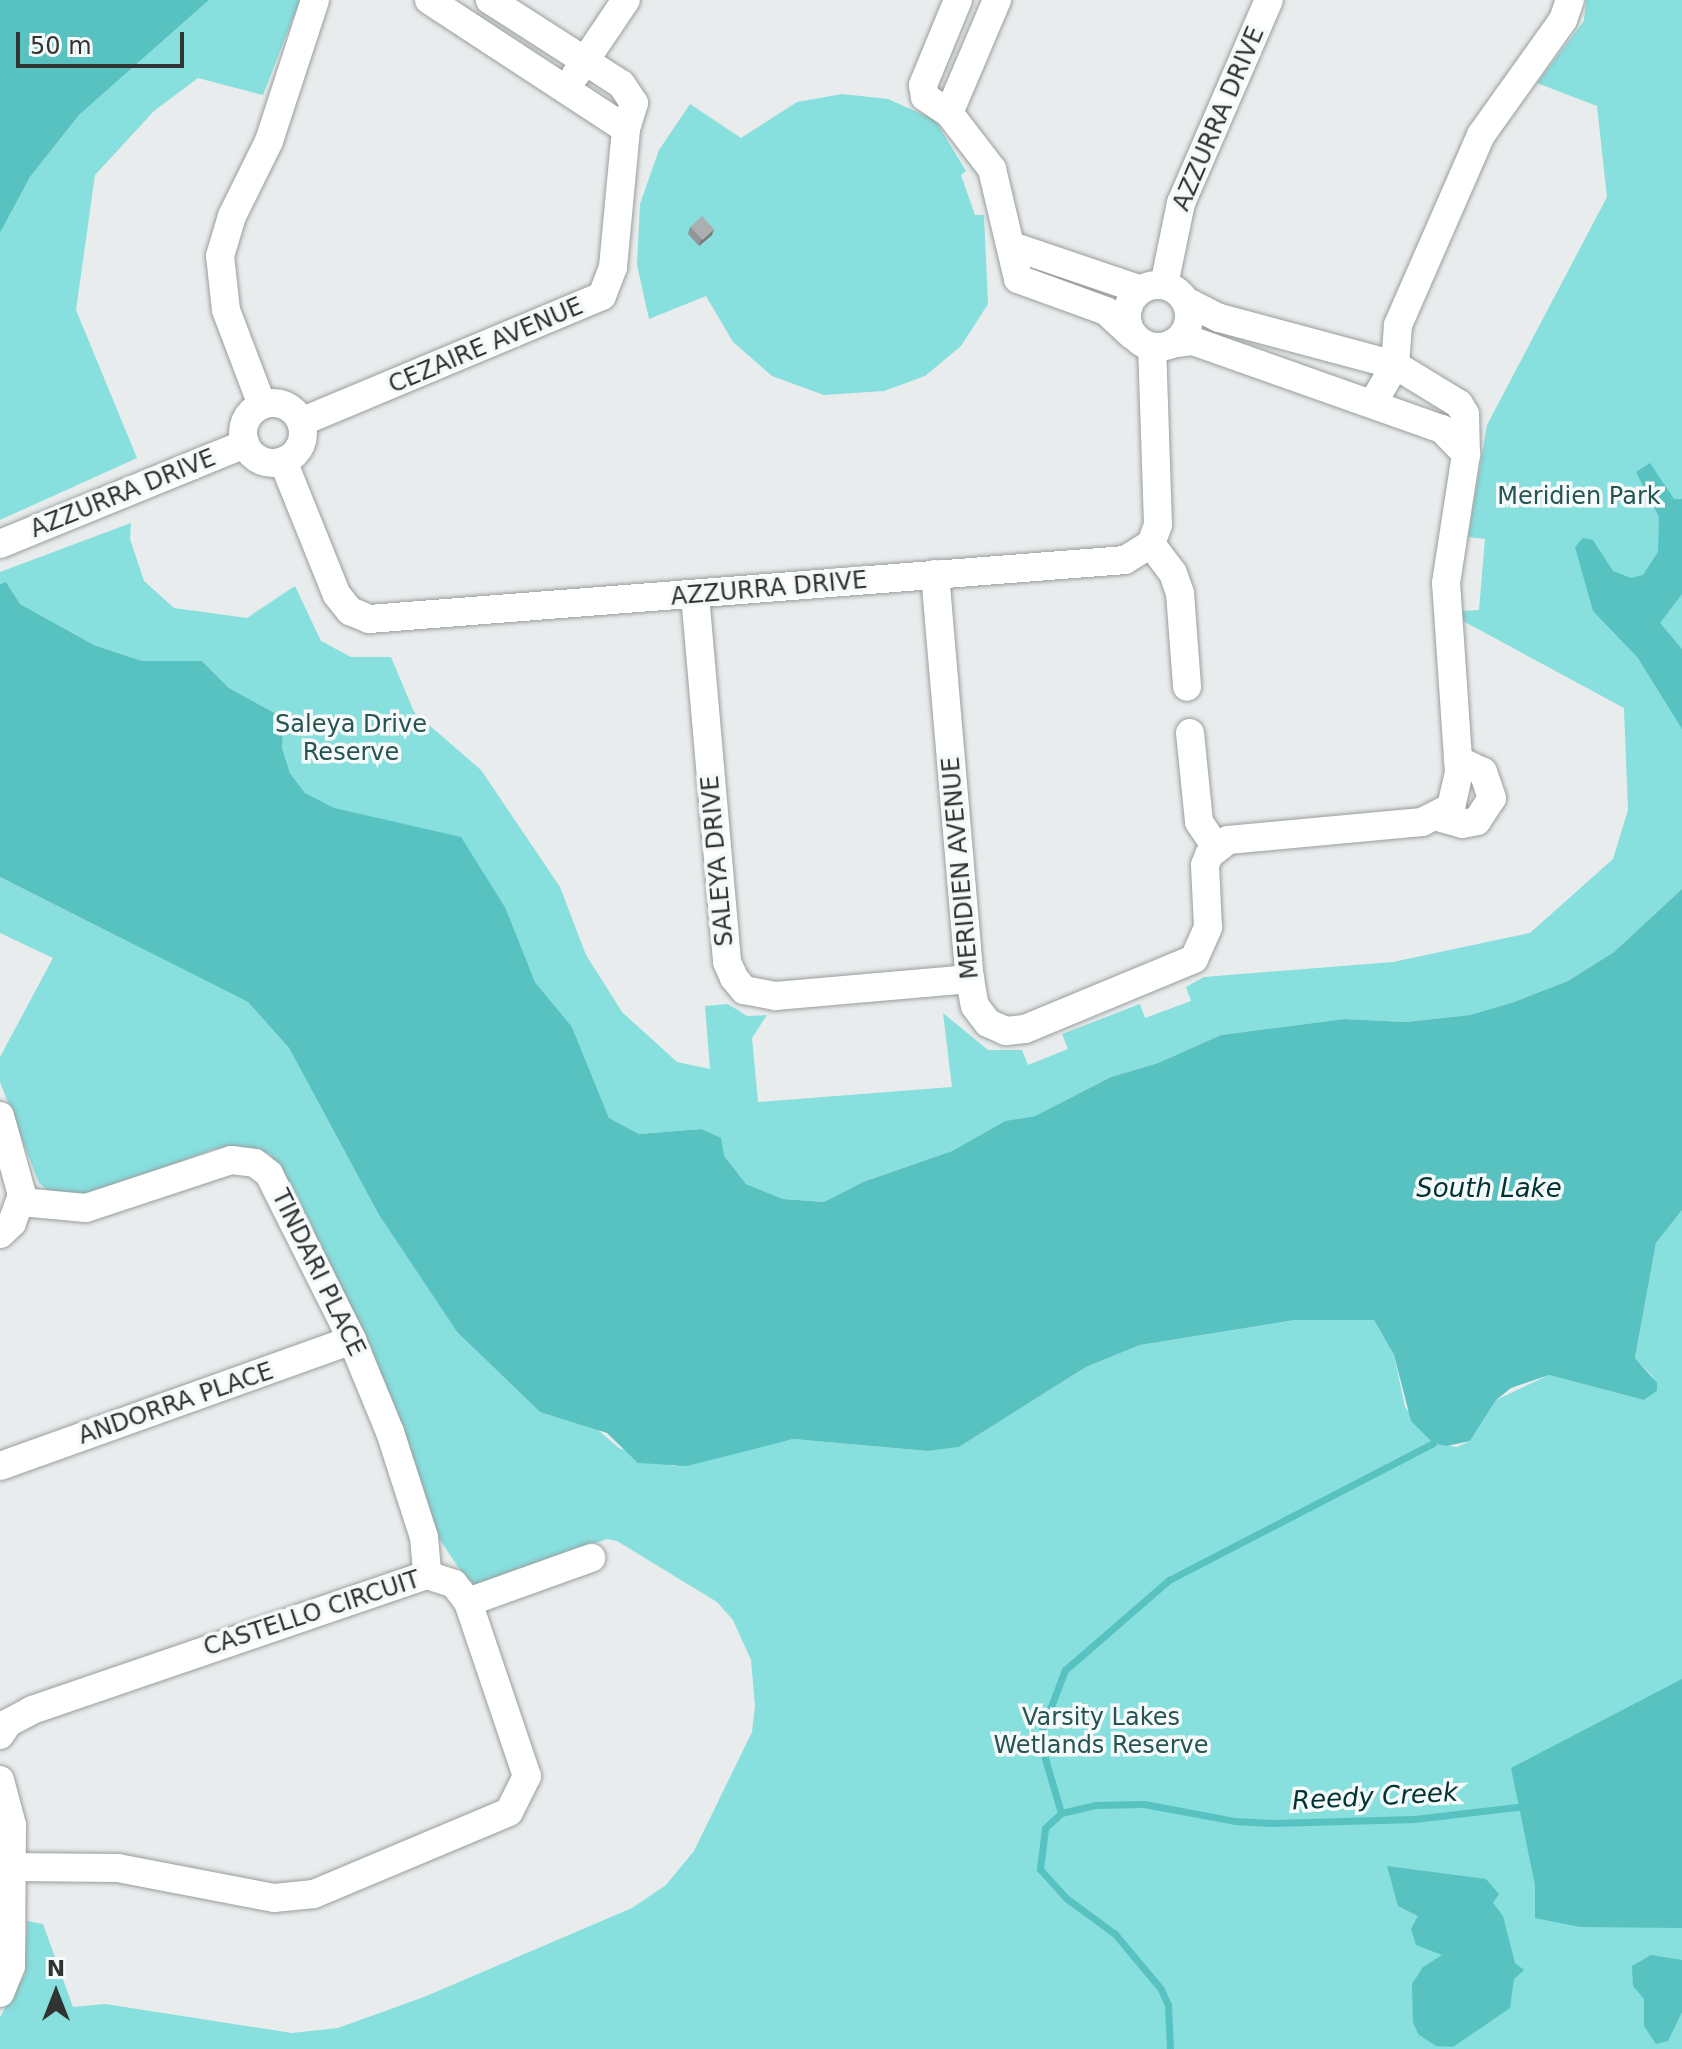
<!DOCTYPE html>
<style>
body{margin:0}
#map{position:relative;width:1682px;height:2049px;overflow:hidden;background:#e8ecec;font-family:"DejaVu Sans",sans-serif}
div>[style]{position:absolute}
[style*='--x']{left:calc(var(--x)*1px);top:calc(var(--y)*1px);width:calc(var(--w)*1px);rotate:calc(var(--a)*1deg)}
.green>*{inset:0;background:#87dfde}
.water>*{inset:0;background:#58c2c1}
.stream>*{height:7px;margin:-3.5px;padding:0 3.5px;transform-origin:3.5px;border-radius:3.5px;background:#58c2c1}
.roads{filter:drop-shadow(0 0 2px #999d9d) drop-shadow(0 0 2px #999d9d)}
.minor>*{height:28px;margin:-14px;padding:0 14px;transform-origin:14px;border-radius:14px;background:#fff}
.minor>.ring{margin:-14px;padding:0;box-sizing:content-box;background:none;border:28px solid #fff;border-radius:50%}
.wall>*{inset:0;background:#939696}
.shaded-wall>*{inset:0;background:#787a7a}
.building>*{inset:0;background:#abafaf;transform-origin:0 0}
span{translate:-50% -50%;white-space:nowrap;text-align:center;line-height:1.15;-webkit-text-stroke:7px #f5f9f9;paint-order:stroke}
.street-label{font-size:24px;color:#323434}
.park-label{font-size:24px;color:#255453}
.water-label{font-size:26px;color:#033;font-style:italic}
.north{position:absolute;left:16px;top:1953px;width:80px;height:80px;-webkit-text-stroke:6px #f5f9f9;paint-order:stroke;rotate:0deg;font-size:22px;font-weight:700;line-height:32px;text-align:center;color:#323434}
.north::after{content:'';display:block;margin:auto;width:28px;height:36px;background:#323434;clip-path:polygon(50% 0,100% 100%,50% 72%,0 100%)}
.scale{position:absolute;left:16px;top:32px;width:168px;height:36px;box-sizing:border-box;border:4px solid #323434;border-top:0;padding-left:10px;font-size:24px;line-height:28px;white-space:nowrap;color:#323434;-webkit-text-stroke:6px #f5f9f9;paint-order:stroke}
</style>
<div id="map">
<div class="green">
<i style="clip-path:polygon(209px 0,300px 0,263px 95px,198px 78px,154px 111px,95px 175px,76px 310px,137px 458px,0 520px,0 233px,30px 177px,79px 115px)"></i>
<i style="clip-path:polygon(1586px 0,1682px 0,1682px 889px,1614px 952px,1568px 981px,1514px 1002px,1470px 1015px,1406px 1022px,1344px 1019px,1221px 1035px,1158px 1063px,1111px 1077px,1035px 1116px,1005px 1121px,952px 1151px,863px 1182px,824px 1202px,783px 1199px,746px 1184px,701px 1129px,639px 1134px,609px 1118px,572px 1027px,535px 982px,506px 909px,305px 793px,290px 773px,282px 748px,284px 718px,229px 688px,202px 661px,142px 661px,94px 645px,20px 604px,6px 582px,0 584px,0 572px,131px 523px,130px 539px,144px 581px,174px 608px,247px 618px,295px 586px,321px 641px,351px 657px,391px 657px,414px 712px,481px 770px,560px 887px,586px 955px,622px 1012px,677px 1062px,710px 1069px,705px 1006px,728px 1004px,747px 1016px,767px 1015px,752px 1038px,758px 1102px,952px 1087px,943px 1013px,988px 1050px,1022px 1050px,1028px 1065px,1068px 1049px,1062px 1034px,1140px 1004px,1145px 1018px,1191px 1001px,1186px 987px,1204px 977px,1393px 962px,1530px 933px,1613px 859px,1628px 810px,1624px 708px,1463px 621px,1462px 611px,1479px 610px,1485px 539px,1468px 537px,1487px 425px,1607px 197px,1597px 106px,1537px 83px,1584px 21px)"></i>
<i style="clip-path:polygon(842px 94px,888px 99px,935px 120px,966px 171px,961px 175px,975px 215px,984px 215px,988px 304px,961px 346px,925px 376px,884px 391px,824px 395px,772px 376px,733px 342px,706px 296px,649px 319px,637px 265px,640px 204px,659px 150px,690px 104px,741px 138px,797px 102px)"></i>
<i style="clip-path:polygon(0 877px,248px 1002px,289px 1048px,379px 1215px,457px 1332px,540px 1412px,592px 1425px,619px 1448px,673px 1466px,793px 1439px,928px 1451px,959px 1447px,1086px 1367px,1140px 1345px,1295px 1320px,1374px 1320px,1394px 1355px,1405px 1407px,1433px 1443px,1457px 1447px,1470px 1441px,1496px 1400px,1549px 1375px,1644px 1400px,1657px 1391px,1652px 1376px,1635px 1358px,1656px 1243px,1682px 1210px,1682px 2049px,0 2049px,0 2017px,25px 1974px,27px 1921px,43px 1924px,73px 2007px,105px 2004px,292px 2033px,338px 2028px,424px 1997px,632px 1908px,666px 1885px,694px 1851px,752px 1732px,755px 1706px,751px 1660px,733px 1620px,717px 1602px,617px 1541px,607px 1539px,474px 1585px,458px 1567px,437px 1535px,299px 1203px,270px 1154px,236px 1146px,214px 1149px,86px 1196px,50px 1192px,39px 1183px,0 1082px,0 1057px,53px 958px,0 933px)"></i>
</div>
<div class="water">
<i style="clip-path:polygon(0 0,209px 0,79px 115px,30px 177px,0 233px)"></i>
<i style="clip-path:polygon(1650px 463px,1674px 499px,1682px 499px,1682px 594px,1660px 623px,1682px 649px,1682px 729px,1638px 658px,1593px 611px,1575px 547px,1583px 538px,1593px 540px,1613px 571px,1631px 578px,1643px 575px,1658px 552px,1659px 517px,1636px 472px)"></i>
<i style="clip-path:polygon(6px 582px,20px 604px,94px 645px,142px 661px,202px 661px,229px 688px,284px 718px,282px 748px,290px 773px,305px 793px,334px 808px,461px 837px,506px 909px,535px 982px,572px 1027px,609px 1118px,639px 1134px,701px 1129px,721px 1138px,724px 1156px,746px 1184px,783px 1199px,824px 1202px,863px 1182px,952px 1151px,1005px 1121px,1035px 1116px,1111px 1077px,1158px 1063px,1221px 1035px,1344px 1019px,1406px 1022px,1470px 1015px,1514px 1002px,1568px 981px,1614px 952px,1682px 889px,1682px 1210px,1656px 1243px,1635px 1358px,1657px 1383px,1657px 1391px,1644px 1400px,1549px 1375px,1511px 1388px,1496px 1400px,1470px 1441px,1447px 1446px,1433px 1443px,1411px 1421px,1394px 1355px,1374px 1320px,1295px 1320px,1140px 1345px,1086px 1367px,959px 1447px,928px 1451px,793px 1439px,687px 1466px,638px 1463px,607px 1433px,540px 1412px,457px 1332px,379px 1215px,289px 1048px,248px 1002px,0 877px,0 584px)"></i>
<i style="clip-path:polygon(1682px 1679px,1682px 1928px,1580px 1927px,1535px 1918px,1535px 1885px,1511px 1768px)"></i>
<i style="clip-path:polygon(1387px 1866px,1486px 1879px,1499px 1894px,1493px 1903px,1503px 1916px,1515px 1963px,1524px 1970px,1514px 1979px,1510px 2008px,1453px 2047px,1436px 2046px,1418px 2034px,1413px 2022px,1412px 1984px,1423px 1967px,1442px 1955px,1416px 1945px,1411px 1929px,1418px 1916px,1398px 1906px)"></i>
<i style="clip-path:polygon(1651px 1955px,1682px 1960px,1682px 2012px,1668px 2041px,1656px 2044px,1644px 2026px,1644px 1999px,1633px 1986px,1632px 1966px)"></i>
</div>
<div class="stream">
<i style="--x:1061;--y:1813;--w:78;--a:-106.3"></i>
<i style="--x:1039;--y:1738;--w:73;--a:-69.1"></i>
<i style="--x:1065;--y:1670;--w:138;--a:-40.9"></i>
<i style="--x:1169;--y:1580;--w:297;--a:-27.4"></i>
<i style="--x:1170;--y:2049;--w:44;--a:-92.6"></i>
<i style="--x:1168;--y:2005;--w:17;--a:-114"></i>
<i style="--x:1161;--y:1989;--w:72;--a:-129.9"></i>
<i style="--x:1115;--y:1934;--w:61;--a:-143.7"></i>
<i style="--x:1066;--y:1898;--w:39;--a:-132"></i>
<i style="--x:1040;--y:1869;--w:41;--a:-83"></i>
<i style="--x:1045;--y:1828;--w:22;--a:-43"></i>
<i style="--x:1061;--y:1813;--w:35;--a:-13"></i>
<i style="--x:1095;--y:1805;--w:49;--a:-1.2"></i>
<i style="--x:1144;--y:1804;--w:93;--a:10.6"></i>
<i style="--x:1235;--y:1821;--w:38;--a:3"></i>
<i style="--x:1273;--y:1823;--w:141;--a:-1.6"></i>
<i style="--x:1414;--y:1819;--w:114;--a:-6.6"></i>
</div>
<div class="roads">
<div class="minor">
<i style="--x:429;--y:0;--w:235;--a:33.2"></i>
<i style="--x:626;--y:129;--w:27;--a:-73"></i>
<i style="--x:634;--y:103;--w:23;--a:-124"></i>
<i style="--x:621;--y:84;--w:156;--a:-147.3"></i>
<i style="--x:958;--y:0;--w:92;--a:112.4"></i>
<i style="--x:923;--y:85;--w:12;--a:81"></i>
<i style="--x:925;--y:97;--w:29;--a:34"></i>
<i style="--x:949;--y:113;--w:123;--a:-67"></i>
<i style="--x:576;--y:74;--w:89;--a:-56"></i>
<i style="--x:949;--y:113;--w:71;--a:52.5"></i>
<i style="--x:992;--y:169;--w:113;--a:76.7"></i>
<i style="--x:1018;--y:279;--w:94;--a:20"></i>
<i style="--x:1106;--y:311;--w:35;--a:43"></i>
<i style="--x:1012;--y:246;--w:136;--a:18.8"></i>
<i style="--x:1164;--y:285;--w:84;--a:-78.3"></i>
<i style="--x:1181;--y:203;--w:221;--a:-66.6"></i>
<i class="ring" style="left:1127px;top:285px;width:34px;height:34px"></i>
<i style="--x:1171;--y:344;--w:22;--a:-8"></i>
<i style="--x:1193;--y:341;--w:264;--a:19.5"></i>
<i style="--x:1442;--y:429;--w:35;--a:46"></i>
<i style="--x:1466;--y:454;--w:40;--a:-91.4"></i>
<i style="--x:1465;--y:414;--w:12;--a:-121"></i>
<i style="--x:1459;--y:404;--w:75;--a:-148.6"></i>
<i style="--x:1395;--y:365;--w:182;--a:-165"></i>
<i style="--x:1219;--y:318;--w:38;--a:-153"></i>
<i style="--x:1373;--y:403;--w:44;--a:-59.9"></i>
<i style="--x:1395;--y:365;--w:40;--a:-85.7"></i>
<i style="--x:1398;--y:325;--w:207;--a:-66.4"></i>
<i style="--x:1481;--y:135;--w:141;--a:-54.5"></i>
<i style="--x:1563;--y:20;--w:21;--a:-71"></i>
<i class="ring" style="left:243px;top:403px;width:32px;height:32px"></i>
<i style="--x:262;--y:405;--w:102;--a:-110.8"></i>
<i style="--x:226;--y:310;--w:54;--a:-96.3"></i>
<i style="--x:220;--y:256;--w:42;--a:-73.3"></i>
<i style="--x:232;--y:216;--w:84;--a:-63.7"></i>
<i style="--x:269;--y:141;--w:148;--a:-71.9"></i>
<i style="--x:301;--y:422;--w:326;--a:-22.7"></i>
<i style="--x:602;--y:296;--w:31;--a:-69"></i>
<i style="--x:613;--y:267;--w:139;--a:-84.6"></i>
<i style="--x:283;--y:461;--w:144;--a:68.1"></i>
<i style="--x:337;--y:595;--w:21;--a:51"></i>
<i style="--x:350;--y:611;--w:21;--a:23"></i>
<i style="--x:369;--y:619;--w:758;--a:-4.46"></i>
<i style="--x:1125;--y:560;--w:31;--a:-32"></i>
<i style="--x:1151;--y:544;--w:20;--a:-70"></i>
<i style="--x:1158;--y:525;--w:178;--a:-91.9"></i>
<i style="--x:0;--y:544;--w:265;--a:-22.2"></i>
<i style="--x:1151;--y:544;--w:36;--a:53"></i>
<i style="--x:1173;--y:573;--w:21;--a:71"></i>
<i style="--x:1180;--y:593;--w:94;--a:85.7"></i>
<i style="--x:935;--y:574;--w:407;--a:85.1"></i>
<i style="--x:970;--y:979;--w:27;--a:80"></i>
<i style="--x:975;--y:1006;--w:21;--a:53"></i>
<i style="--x:988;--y:1023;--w:20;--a:24"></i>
<i style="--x:1006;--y:1031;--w:19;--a:-6"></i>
<i style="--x:1025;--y:1029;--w:183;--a:-22.5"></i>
<i style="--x:1194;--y:959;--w:35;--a:-66"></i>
<i style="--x:1208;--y:927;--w:62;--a:-92.8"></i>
<i style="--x:1205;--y:865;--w:11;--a:-68"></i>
<i style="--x:1209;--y:855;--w:24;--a:-38"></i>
<i style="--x:1228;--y:840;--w:195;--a:-5.3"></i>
<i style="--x:1422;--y:822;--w:33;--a:-27"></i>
<i style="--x:1451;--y:807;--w:35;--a:-77"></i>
<i style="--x:1459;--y:773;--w:190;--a:-93.9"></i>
<i style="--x:1446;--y:583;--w:131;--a:-81.2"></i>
<i style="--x:695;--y:595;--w:368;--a:85"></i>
<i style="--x:727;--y:962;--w:17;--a:66"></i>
<i style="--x:734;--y:978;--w:16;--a:50"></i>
<i style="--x:744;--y:990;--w:32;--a:11"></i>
<i style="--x:775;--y:996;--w:196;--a:-5"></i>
<i style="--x:1190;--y:733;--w:89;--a:84.2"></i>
<i style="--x:1199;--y:822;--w:30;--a:56"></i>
<i style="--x:1438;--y:817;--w:25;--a:16"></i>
<i style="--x:1462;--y:824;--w:15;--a:-11"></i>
<i style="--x:1477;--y:821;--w:27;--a:-57"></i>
<i style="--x:1492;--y:798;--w:28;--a:-109"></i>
<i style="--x:1483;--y:772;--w:28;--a:-154"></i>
<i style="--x:0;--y:1116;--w:82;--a:74.4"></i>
<i style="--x:22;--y:1195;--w:30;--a:110"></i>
<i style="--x:12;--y:1223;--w:16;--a:137"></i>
<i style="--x:21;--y:1202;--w:65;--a:5.3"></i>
<i style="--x:86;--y:1208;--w:153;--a:-18.3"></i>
<i style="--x:231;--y:1160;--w:24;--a:7"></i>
<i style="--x:255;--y:1163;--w:18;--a:38"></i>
<i style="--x:269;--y:1174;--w:186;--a:63.4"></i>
<i style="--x:352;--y:1340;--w:100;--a:67.6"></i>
<i style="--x:390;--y:1432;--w:110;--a:72.1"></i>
<i style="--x:424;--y:1537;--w:38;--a:85"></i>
<i style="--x:0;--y:1466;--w:374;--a:-19.7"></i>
<i style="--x:468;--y:1602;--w:131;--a:-19.7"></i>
<i style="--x:0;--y:1735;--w:14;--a:-56"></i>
<i style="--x:8;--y:1723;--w:27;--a:-28"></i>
<i style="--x:32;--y:1710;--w:417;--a:-18.9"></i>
<i style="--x:427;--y:1575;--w:28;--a:18"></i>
<i style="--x:454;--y:1584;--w:23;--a:52"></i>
<i style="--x:468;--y:1602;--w:184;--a:71.3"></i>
<i style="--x:527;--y:1776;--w:40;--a:116.6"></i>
<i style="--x:509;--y:1812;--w:212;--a:157.2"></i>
<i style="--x:314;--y:1894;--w:40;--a:174.3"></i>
<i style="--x:274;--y:1898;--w:159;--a:-169.1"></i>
<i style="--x:118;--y:1868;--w:106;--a:-179.5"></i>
<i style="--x:0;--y:1780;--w:47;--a:75.1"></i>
<i style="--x:12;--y:1825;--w:141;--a:90.4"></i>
<i style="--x:11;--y:1966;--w:29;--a:112"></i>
</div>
</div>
<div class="wall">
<i style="clip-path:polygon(690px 227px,712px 235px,699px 246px,688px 234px)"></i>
</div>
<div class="shaded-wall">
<i style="clip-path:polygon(714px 229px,712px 235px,699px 246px,701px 240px)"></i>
</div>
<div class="building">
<i style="left:702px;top:216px;width:18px;height:16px;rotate:47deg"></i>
</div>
<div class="street-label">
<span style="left:1219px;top:119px;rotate:-67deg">AZZURRA DRIVE</span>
<span style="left:486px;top:346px;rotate:-23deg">CEZAIRE AVENUE</span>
<span style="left:123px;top:494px;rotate:-22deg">AZZURRA DRIVE</span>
<span style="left:769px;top:589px;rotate:-5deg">AZZURRA DRIVE</span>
<span style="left:718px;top:861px;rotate:-95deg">SALEYA DRIVE</span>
<span style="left:961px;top:868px;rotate:-95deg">MERIDIEN AVENUE</span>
<span style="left:318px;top:1273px;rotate:64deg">TINDARI PLACE</span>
<span style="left:176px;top:1404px;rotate:-19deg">ANDORRA PLACE</span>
<span style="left:312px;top:1614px;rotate:-18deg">CASTELLO CIRCUIT</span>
</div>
<div class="park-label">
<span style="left:1579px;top:497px">Meridien Park</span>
<span style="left:351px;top:739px">Saleya Drive<br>Reserve</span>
<span style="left:1101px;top:1732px">Varsity Lakes<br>Wetlands Reserve</span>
</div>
<div class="water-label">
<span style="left:1489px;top:1189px">South Lake</span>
<span style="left:1375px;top:1797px;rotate:-3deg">Reedy Creek</span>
</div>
<div class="north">N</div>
<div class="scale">50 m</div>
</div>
